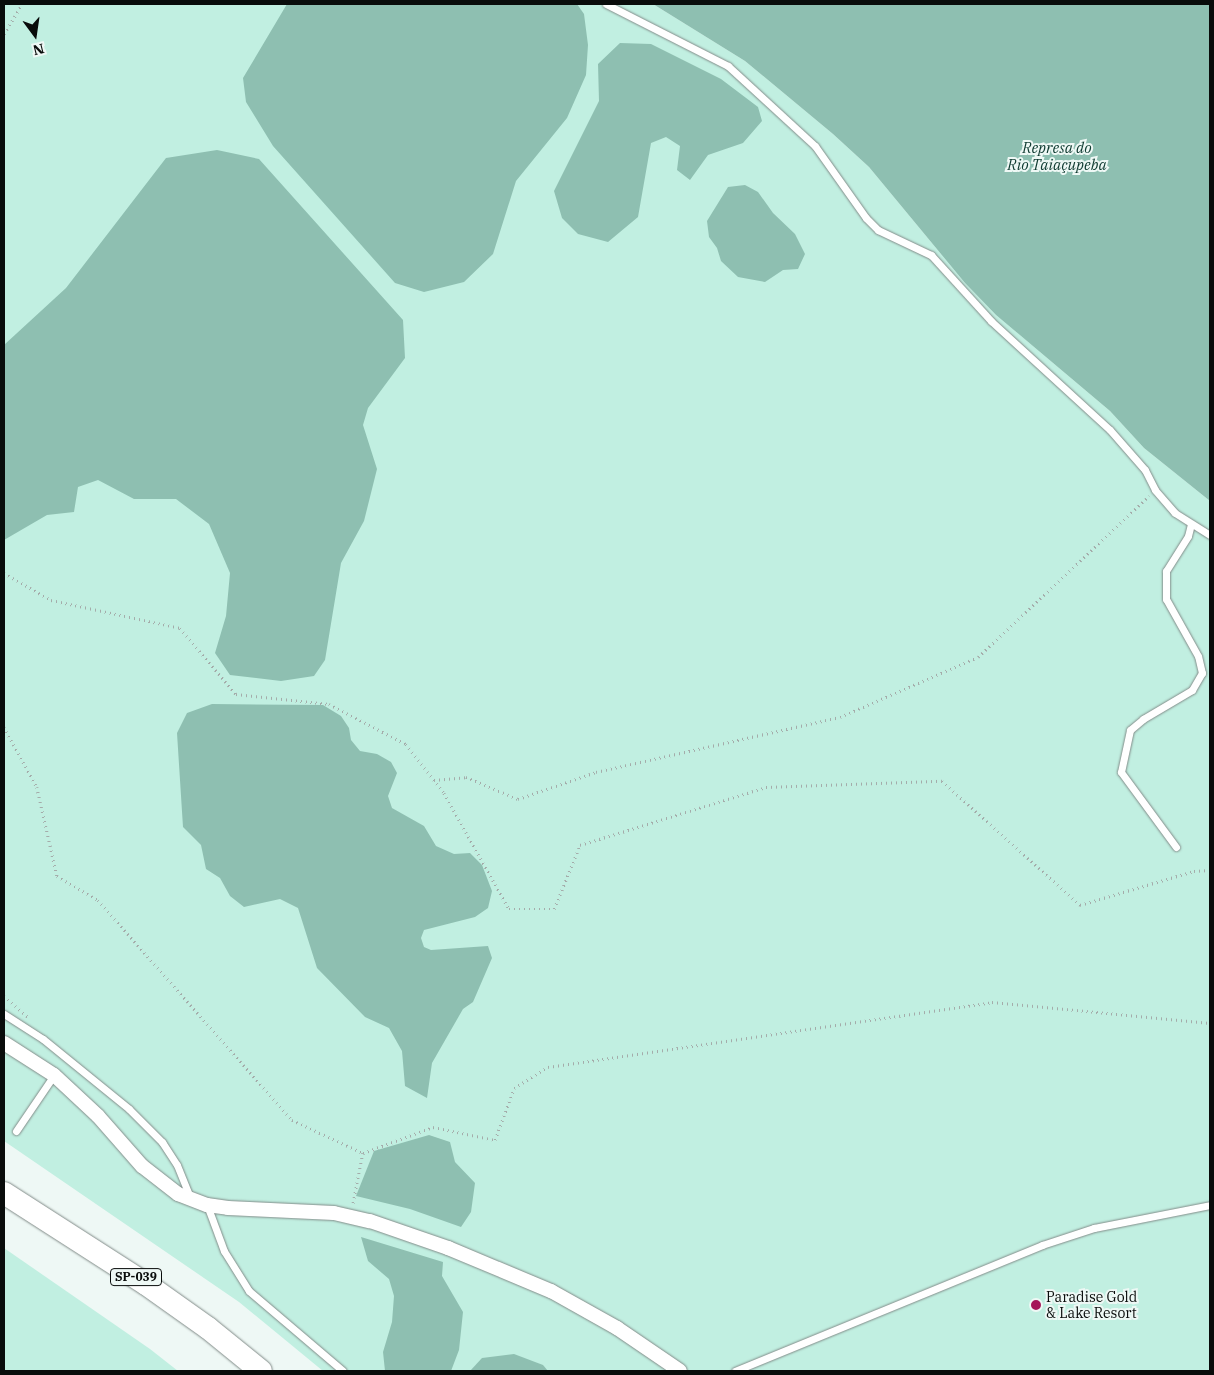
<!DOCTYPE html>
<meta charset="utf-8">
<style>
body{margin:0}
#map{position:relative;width:1214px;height:1375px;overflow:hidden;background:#eef8f5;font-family:"IBM Plex Serif",serif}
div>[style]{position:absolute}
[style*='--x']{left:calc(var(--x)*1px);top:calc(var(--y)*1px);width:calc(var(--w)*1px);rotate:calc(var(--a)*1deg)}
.green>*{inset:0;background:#c1efe1}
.water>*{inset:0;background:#8ebfb1}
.path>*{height:2.5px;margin-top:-1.25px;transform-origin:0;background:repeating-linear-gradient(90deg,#a4acaa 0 1px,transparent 0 5px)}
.roads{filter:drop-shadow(0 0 1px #828c89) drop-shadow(0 0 1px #828c89)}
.lane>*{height:7px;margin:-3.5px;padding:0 3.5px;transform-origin:3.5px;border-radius:3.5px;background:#fff}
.street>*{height:14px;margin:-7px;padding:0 7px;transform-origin:7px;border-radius:7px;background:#fff}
.primary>*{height:22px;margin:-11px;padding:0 11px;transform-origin:11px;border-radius:11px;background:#fff}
.dots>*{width:14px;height:14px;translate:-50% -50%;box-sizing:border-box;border:2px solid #eef8f5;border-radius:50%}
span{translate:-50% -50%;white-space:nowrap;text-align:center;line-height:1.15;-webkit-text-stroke:4px #eef8f5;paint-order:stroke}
.shield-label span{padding:1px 4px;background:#eef8f5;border:1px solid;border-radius:4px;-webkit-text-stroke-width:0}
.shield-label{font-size:12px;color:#090c0b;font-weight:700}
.poi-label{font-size:14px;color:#090c0b}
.left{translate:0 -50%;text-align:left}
.water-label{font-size:15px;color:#0e3a30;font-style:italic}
.frame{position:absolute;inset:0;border:5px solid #090c0b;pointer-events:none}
.north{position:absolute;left:10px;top:10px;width:50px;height:50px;-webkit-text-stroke:4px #eef8f5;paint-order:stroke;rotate:166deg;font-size:14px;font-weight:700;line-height:20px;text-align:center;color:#090c0b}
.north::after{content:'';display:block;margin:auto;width:18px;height:22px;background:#090c0b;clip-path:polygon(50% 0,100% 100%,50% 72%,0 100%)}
</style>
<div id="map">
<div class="green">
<i style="clip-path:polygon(4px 4px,653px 4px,745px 61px,833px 134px,869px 167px,965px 283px,996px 315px,1110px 411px,1144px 448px,1210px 501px,1210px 1371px,323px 1371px,239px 1302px,4px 1141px)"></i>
<i style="clip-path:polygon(4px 1248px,150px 1349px,178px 1371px,4px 1371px)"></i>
</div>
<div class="water">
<i style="clip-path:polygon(287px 4px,577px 4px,584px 14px,588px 45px,586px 75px,567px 118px,516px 181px,493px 254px,464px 282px,424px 292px,395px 283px,273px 146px,246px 102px,243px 78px)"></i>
<i style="clip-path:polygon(653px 4px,1210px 4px,1210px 501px,1144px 448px,1110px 411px,996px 315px,965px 283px,869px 167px,833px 134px,745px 61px)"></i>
<i style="clip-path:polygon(620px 43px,651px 44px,721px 79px,758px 107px,762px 121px,743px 143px,708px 155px,690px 180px,677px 170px,680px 146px,666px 137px,651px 143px,638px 217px,608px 242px,578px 234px,562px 218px,554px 191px,599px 101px,598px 64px)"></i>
<i style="clip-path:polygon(217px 150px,259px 159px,403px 320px,405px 358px,368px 408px,363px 425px,377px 469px,364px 521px,341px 563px,325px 660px,314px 676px,281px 681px,230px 675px,215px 653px,226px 616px,230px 573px,209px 524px,176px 499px,134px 499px,98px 480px,78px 487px,74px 512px,47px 515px,4px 540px,4px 345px,66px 288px,166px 158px)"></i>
<i style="clip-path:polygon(745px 185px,758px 192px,773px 213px,795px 234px,805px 254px,798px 269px,783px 270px,765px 282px,738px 277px,721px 261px,717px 248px,709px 237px,707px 221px,728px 187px)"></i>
<i style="clip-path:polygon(212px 704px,323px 705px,341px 716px,349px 728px,351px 740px,360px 751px,377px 754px,391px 762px,397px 773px,388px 796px,392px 808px,424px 826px,436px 846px,454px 854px,470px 853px,482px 865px,492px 891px,488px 908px,475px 917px,424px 930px,421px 938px,424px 947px,431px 950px,488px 946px,492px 958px,473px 1002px,463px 1009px,432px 1063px,427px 1098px,405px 1086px,402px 1051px,389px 1028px,365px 1017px,317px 968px,298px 908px,280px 899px,244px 907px,230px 896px,220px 878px,206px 869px,201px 845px,183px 827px,177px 733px,187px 713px)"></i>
<i style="clip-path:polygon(429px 1135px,450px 1142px,455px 1162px,475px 1183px,471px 1212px,461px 1227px,410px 1209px,356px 1196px,374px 1151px)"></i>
<i style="clip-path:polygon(361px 1237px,443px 1262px,442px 1276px,463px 1312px,459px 1350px,451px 1371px,385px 1371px,383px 1352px,392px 1322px,394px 1296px,389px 1279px,368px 1261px)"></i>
<i style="clip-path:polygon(514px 1354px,543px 1365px,548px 1371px,470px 1371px,482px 1358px)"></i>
</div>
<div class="path">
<i style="--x:4;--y:34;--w:35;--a:-59"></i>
<i style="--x:4;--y:573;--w:54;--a:29.9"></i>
<i style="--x:51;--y:600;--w:132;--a:12.2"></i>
<i style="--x:180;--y:628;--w:87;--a:49.7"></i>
<i style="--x:236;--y:694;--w:94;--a:6.1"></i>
<i style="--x:329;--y:704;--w:87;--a:27.5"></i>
<i style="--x:406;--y:744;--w:62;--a:52.2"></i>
<i style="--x:444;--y:793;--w:133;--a:60.7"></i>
<i style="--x:509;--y:909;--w:45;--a:0"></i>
<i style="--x:554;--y:909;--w:69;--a:-67.9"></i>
<i style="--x:580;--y:845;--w:195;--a:-17.3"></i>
<i style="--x:766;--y:787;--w:176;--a:-2"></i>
<i style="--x:942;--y:781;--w:186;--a:41.9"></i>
<i style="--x:1080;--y:905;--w:119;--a:-16.6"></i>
<i style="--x:1194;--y:871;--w:16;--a:-4"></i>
<i style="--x:4;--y:727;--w:68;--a:61.2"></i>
<i style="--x:37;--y:787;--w:91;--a:77.3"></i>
<i style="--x:57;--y:876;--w:48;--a:30.3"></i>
<i style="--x:98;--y:900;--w:293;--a:48.6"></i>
<i style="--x:292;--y:1120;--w:78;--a:24.9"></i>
<i style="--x:363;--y:1153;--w:53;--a:100.9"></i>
<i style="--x:434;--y:780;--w:32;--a:-5"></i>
<i style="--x:466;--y:777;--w:56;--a:22.9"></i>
<i style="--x:518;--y:799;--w:83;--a:-19.1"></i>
<i style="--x:596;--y:772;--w:250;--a:-12.7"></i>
<i style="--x:840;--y:717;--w:150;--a:-23.5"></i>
<i style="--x:978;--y:657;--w:235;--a:-43.3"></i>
<i style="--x:4;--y:996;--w:33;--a:41"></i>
<i style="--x:363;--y:1153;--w:75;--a:-20.4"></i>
<i style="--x:433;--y:1127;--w:63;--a:11.8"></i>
<i style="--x:495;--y:1140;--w:55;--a:-69.9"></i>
<i style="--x:514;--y:1088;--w:40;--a:-32"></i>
<i style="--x:548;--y:1067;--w:449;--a:-8.3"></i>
<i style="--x:992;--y:1002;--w:219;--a:5.5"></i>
</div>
<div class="roads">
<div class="lane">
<i style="--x:606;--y:4;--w:137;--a:26.9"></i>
<i style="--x:728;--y:66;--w:118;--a:42.6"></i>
<i style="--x:815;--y:146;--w:88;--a:54.7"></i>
<i style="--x:866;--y:218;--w:17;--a:45"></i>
<i style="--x:878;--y:230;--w:59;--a:25.3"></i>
<i style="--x:931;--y:255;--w:89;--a:47.7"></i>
<i style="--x:991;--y:321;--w:161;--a:42.5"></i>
<i style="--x:1110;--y:430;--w:53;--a:48.8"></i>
<i style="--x:1145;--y:470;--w:22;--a:63"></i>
<i style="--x:1155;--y:490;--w:30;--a:49"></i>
<i style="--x:1175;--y:513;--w:41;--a:32.2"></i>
<i style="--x:1176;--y:847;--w:93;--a:-126.3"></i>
<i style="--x:1121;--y:772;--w:43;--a:-77.9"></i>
<i style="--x:1130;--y:730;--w:17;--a:-40"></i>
<i style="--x:1143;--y:719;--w:57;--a:-30.6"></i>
<i style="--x:1192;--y:690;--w:20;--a:-60"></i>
<i style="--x:1202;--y:673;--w:17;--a:-103"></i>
<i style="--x:1198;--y:656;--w:65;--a:-119.3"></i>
<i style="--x:1166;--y:599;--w:28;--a:-90"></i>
<i style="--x:1166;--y:571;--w:41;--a:-57.8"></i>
<i style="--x:1188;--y:536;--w:12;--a:-76"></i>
<i style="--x:4;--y:1014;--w:46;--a:32.7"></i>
<i style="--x:43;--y:1039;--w:111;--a:39.1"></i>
<i style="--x:129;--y:1109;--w:47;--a:45"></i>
<i style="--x:162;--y:1142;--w:27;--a:57"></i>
<i style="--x:177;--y:1165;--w:35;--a:68"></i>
<i style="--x:16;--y:1131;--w:68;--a:-55.8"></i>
<i style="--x:207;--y:1205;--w:49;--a:69.7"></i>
<i style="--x:224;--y:1251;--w:47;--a:58"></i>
<i style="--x:249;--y:1291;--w:123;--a:40.4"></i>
<i style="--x:735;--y:1371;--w:332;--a:-22.3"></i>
<i style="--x:1042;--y:1245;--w:55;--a:-18.1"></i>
<i style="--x:1094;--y:1228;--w:118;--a:-11.2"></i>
</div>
<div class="street">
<i style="--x:4;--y:1043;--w:59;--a:32.6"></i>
<i style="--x:54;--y:1075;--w:60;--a:43"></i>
<i style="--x:98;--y:1116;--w:67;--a:48.7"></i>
<i style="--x:142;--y:1166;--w:46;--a:37.9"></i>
<i style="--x:178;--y:1194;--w:31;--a:21"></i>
<i style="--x:207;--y:1205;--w:21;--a:8"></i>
<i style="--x:228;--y:1208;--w:106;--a:2.7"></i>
<i style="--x:334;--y:1213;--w:37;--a:13"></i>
<i style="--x:370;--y:1221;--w:83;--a:19.1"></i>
<i style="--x:448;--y:1248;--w:112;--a:22.7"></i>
<i style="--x:551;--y:1291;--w:76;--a:29.3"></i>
<i style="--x:617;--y:1328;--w:76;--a:34.3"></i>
</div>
<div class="primary">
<i style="--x:4;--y:1193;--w:169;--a:32.7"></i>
<i style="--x:146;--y:1284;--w:76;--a:35.4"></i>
<i style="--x:208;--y:1328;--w:68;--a:39.1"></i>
</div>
</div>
<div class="dots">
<i style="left:1036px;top:1305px;background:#a51659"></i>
</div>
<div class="shield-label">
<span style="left:136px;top:1277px">SP-039</span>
</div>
<div class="poi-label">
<span class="left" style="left:1046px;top:1305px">Paradise Gold<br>&amp; Lake Resort</span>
</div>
<div class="water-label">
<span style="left:1057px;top:156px">Represa do<br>Rio Taiaçupeba</span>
</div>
<div class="frame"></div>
<div class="north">N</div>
</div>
